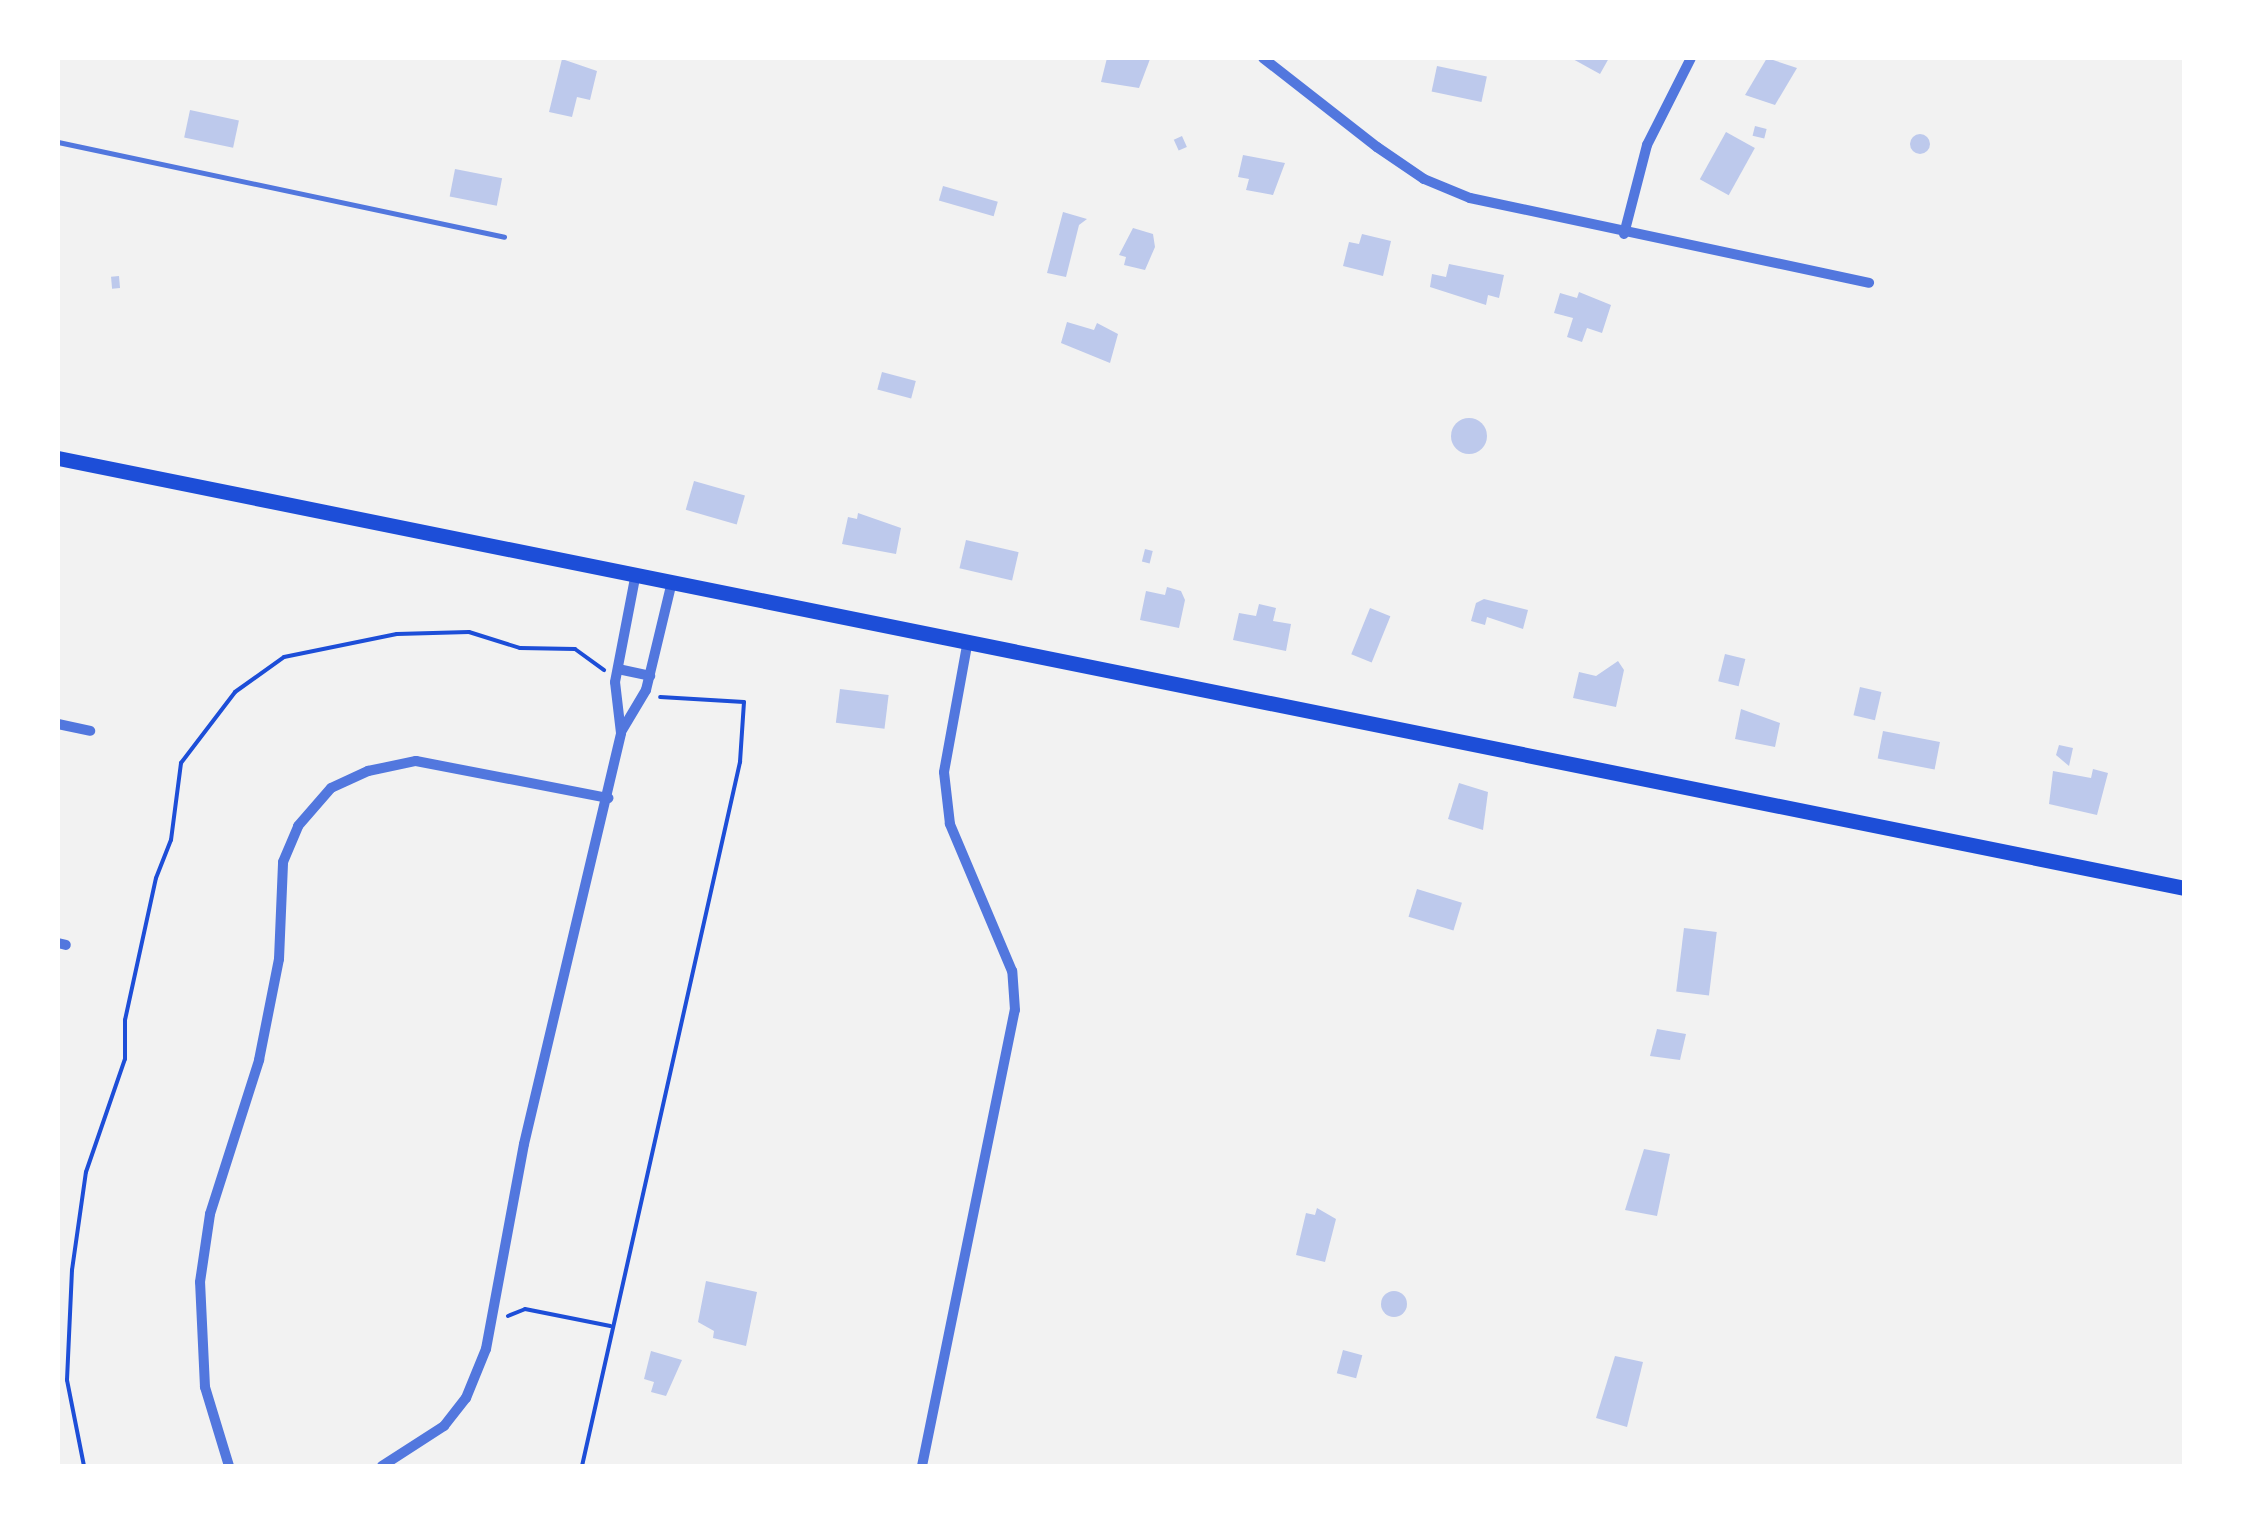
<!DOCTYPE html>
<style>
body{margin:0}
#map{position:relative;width:2242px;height:1524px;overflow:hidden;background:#f2f2f2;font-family:Jost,sans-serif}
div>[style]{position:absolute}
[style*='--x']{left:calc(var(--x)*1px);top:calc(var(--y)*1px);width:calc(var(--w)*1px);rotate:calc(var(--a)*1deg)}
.building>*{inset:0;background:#bdc9ec;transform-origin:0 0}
.round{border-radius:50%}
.path>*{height:4px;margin:-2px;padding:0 2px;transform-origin:2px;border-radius:2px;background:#1d4ed8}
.service>*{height:5px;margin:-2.5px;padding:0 2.5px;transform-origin:2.5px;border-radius:2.5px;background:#5277de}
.minor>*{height:10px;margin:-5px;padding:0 5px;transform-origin:5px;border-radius:5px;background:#5277de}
.secondary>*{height:15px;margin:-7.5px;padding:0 7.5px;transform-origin:7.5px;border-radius:7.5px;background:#1d4ed8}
span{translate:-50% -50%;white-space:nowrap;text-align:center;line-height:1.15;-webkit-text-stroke:8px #fff;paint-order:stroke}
.frame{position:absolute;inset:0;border:60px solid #fff;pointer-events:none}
</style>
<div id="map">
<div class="building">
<i style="clip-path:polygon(1107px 58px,1150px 59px,1139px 88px,1101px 82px)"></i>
<i style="clip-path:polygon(1571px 58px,1609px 58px,1600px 74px)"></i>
<i style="clip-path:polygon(1767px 58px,1797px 68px,1775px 105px,1745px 95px)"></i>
<i style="clip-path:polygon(562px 59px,597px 71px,590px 100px,577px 97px,572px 117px,549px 112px)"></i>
<i style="left:1437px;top:66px;width:51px;height:26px;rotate:12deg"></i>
<i style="left:190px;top:110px;width:50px;height:28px;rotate:12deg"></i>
<i style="left:1755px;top:126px;width:12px;height:10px;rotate:14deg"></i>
<i style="left:1726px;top:132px;width:33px;height:54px;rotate:29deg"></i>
<i class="round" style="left:1910px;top:134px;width:20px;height:20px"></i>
<i style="left:1182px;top:136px;width:12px;height:9px;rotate:66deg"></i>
<i style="clip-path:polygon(1243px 155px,1285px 163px,1273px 195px,1246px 190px,1249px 179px,1238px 177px)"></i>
<i style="left:455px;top:169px;width:48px;height:28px;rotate:11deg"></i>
<i style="left:943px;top:186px;width:57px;height:15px;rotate:16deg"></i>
<i style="clip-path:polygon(1063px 212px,1087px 219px,1079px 225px,1066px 277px,1047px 273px)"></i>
<i style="clip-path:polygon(1133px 228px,1153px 234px,1155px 247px,1145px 270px,1124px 265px,1126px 257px,1119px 255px)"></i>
<i style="clip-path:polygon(1362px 234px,1391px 241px,1383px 276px,1343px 266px,1349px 242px,1359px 244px)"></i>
<i style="clip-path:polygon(1449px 264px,1504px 275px,1499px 298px,1488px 295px,1486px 305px,1430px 287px,1432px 274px,1446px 277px)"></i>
<i style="left:119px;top:276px;width:12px;height:8px;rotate:85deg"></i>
<i style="clip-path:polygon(1579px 292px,1611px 305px,1602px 333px,1587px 328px,1582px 342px,1567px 337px,1573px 318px,1554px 313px,1560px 293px,1577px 298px)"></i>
<i style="clip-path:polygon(1067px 322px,1094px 330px,1097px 323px,1118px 334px,1110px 363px,1061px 343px)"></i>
<i style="left:882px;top:372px;width:35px;height:18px;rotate:15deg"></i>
<i class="round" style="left:1451px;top:418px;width:36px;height:36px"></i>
<i style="left:694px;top:481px;width:53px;height:30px;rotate:16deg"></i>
<i style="clip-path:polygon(858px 513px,901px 528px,896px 554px,842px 544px,848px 517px,857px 519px)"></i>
<i style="left:966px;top:540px;width:54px;height:29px;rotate:13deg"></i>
<i style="left:1145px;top:549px;width:8px;height:13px;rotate:14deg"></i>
<i style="clip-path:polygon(1167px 587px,1181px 591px,1185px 600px,1179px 628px,1140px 620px,1146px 591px,1165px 595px)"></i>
<i style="clip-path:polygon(1484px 599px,1528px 610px,1523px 629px,1487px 617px,1485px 625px,1471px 621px,1476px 603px)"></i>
<i style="clip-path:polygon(1259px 604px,1276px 608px,1273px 621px,1291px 624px,1286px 651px,1233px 640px,1239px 613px,1256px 616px)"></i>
<i style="left:1370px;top:608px;width:22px;height:50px;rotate:22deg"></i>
<i style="left:1725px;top:654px;width:21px;height:28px;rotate:14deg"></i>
<i style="clip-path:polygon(1618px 661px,1624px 670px,1616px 707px,1573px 698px,1579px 672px,1596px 676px)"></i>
<i style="left:1860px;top:687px;width:22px;height:29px;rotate:13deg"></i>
<i style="left:840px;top:689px;width:49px;height:34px;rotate:7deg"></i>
<i style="clip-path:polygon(1741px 709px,1780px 723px,1775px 747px,1735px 739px)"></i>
<i style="left:1883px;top:731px;width:58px;height:28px;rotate:11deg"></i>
<i style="clip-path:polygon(2059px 745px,2073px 748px,2069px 766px,2056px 755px)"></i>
<i style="clip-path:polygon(2093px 769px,2108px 773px,2097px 815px,2049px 804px,2053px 771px,2091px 778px)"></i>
<i style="clip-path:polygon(1459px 783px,1488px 792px,1483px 830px,1448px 819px)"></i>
<i style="left:1417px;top:889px;width:47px;height:29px;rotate:17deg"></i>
<i style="left:1684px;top:928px;width:33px;height:64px;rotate:7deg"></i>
<i style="clip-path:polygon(1657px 1029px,1686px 1034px,1680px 1060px,1650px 1056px)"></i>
<i style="clip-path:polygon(1644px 1149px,1670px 1154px,1657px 1216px,1625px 1210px)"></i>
<i style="clip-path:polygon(1317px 1208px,1336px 1219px,1325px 1262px,1296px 1255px,1306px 1213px,1315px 1215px)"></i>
<i style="clip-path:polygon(706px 1281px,757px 1292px,746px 1346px,713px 1338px,714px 1331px,698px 1322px)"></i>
<i class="round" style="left:1381px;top:1291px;width:26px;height:26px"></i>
<i style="left:1343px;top:1350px;width:20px;height:24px;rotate:15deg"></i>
<i style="clip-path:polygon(651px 1351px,682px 1360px,666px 1396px,651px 1392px,654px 1382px,644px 1379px)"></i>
<i style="clip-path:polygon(1615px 1356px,1643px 1362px,1627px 1427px,1596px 1418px)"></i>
</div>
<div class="path">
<i style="--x:508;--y:1316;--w:18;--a:-22"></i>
<i style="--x:525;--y:1309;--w:87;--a:11.3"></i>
<i style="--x:84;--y:1466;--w:88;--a:-101.2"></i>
<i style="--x:67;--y:1380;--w:110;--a:-87.4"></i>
<i style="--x:72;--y:1270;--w:99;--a:-81.9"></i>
<i style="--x:86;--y:1172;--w:120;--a:-71"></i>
<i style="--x:125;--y:1059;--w:39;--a:-90"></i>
<i style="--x:125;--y:1020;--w:145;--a:-77.7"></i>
<i style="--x:156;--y:878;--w:41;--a:-68.5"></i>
<i style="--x:171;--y:840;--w:78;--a:-82.6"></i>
<i style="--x:181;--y:763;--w:89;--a:-52.7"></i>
<i style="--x:235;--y:692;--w:60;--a:-35.5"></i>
<i style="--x:284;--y:657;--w:115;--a:-11.5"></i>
<i style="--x:397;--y:634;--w:72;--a:-1.6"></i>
<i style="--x:469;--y:632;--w:53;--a:17.4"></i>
<i style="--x:520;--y:648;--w:55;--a:1"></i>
<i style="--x:575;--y:649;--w:36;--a:36"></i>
<i style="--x:582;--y:1466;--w:722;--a:-77.35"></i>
<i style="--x:740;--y:762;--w:60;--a:-86.2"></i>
<i style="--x:744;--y:702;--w:84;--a:-176.6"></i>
</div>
<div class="service">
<i style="--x:58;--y:142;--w:456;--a:12"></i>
</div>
<div class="minor">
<i style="--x:1263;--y:58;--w:145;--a:38"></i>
<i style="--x:1377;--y:147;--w:57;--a:34.2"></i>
<i style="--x:1424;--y:179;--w:50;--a:22.4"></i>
<i style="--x:1470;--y:198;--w:408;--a:12"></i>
<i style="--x:1624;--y:234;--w:92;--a:-75.5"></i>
<i style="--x:1647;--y:145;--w:97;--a:-63.2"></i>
<i style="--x:618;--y:669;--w:33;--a:12"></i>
<i style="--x:58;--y:724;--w:33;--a:12"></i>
<i style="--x:621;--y:732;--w:49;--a:-59.2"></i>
<i style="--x:646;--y:690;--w:107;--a:-76.5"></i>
<i style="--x:58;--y:943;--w:8;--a:14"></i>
<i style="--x:229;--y:1466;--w:83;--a:-106.9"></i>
<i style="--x:205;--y:1387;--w:105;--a:-92.7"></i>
<i style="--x:200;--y:1282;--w:69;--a:-81.6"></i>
<i style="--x:210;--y:1214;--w:162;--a:-72.3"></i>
<i style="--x:259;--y:1060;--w:103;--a:-78.8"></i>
<i style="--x:279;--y:959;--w:97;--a:-87.6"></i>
<i style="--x:283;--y:862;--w:39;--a:-67"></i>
<i style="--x:298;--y:826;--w:50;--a:-49"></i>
<i style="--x:331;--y:788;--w:41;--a:-24.7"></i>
<i style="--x:368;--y:771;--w:49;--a:-11.8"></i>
<i style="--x:416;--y:761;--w:196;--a:10.9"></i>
<i style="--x:382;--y:1466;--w:74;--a:-32.8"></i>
<i style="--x:444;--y:1426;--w:36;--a:-52"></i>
<i style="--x:466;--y:1398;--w:53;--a:-67.8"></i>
<i style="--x:486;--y:1349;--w:208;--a:-79.5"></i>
<i style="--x:524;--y:1144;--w:422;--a:-76.7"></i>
<i style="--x:621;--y:733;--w:51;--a:-96.7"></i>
<i style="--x:615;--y:682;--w:106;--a:-79.1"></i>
<i style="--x:922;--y:1466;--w:465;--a:-78.5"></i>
<i style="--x:1015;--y:1010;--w:39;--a:-94"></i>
<i style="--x:1012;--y:971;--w:160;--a:-112.9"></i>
<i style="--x:950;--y:824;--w:52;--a:-96.6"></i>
<i style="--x:944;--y:772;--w:129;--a:-79.7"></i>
</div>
<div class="secondary">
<i style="--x:58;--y:458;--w:2169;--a:11.43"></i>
</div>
<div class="frame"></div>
</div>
